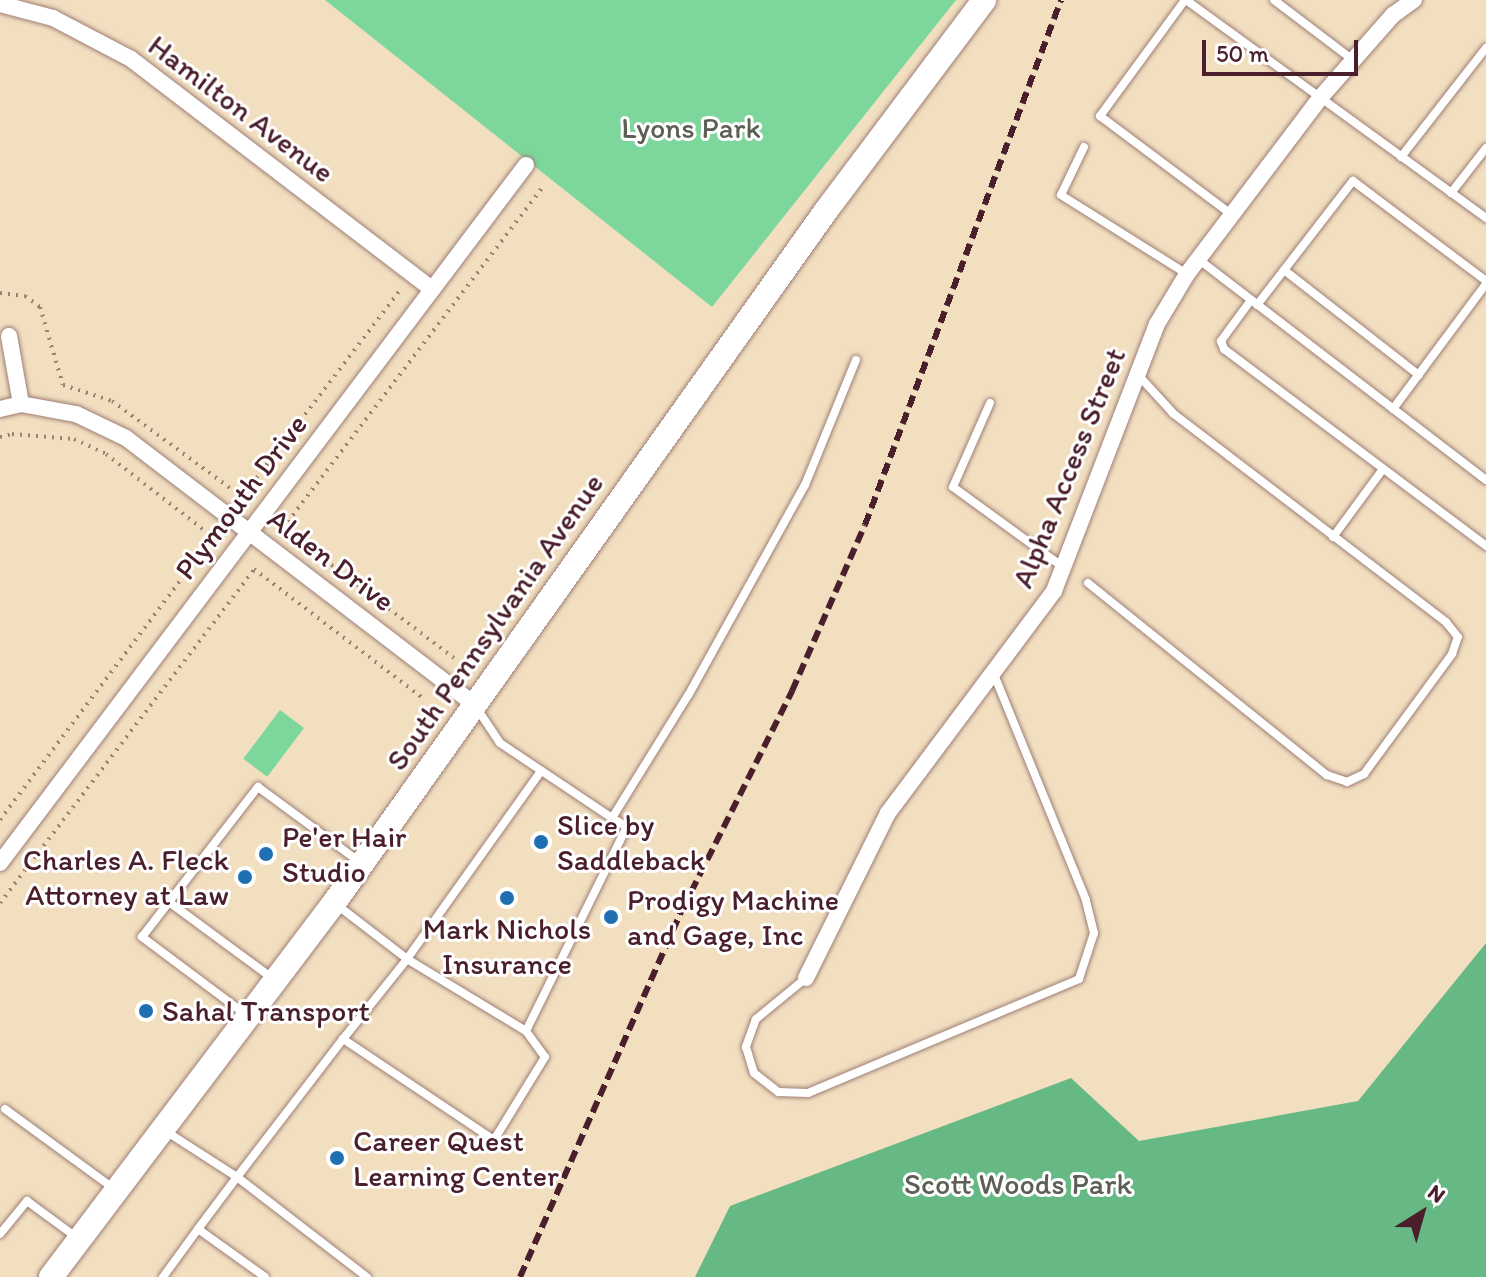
<!DOCTYPE html>
<style>
body{margin:0}
#map{position:relative;width:1486px;height:1277px;overflow:hidden;background:#f2dfc0;font-family:Itim,sans-serif}
div>[style]{position:absolute}
[style*='--x']{left:calc(var(--x)*1px);top:calc(var(--y)*1px);width:calc(var(--w)*1px);rotate:calc(var(--a)*1deg)}
.green>*{inset:0;background:#7dd79c;transform-origin:0 0}
.forest>*{inset:0;background:#66b884}
.path>*{height:4px;margin-top:-2px;transform-origin:0;background:repeating-linear-gradient(90deg,#9e7f76 0 2px,transparent 0 8px)}
.roads{filter:drop-shadow(0 0 2px #9e7f76) drop-shadow(0 0 2px #9e7f76)}
.service>*{height:8px;margin:-4px;padding:0 4px;transform-origin:4px;border-radius:4px;background:#fff}
.minor>*{height:16px;margin:-8px;padding:0 8px;transform-origin:8px;border-radius:8px;background:#fff}
.secondary>*{height:24px;margin:-12px;padding:0 12px;transform-origin:12px;border-radius:12px;background:#fff}
.rail>*{height:6px;margin-top:-3px;transform-origin:0;background:repeating-linear-gradient(90deg,#4a1f2b 0 12px,transparent 0 18px)}
.dots>*{width:22px;height:22px;translate:-50% -50%;box-sizing:border-box;border:4px solid #fff;border-radius:50%}
span{translate:-50% -50%;white-space:nowrap;text-align:center;line-height:1.15;-webkit-text-stroke:6px #fff;paint-order:stroke}
.street-label{font-size:30px;color:#4a1f2b}
.park-label{font-size:30px;color:#5c5f53}
.poi-label{font-size:30px;color:#4a1f2b}
.left{translate:0 -50%;text-align:left}
.right{translate:-100% -50%;text-align:right}
.north{position:absolute;left:1382px;top:1173px;width:80px;height:80px;-webkit-text-stroke:6px #fff;paint-order:stroke;rotate:37deg;font-size:22px;font-weight:700;line-height:32px;text-align:center;color:#4a1f2b}
.north::after{content:'';display:block;margin:auto;width:28px;height:36px;background:#4a1f2b;clip-path:polygon(50% 0,100% 100%,50% 72%,0 100%)}
.scale{position:absolute;left:1202px;top:40px;width:156px;height:36px;box-sizing:border-box;border:4px solid #4a1f2b;border-top:0;padding-left:10px;font-size:24px;line-height:28px;white-space:nowrap;color:#4a1f2b;-webkit-text-stroke:6px #fff;paint-order:stroke}
</style>
<div id="map">
<div class="green">
<i style="clip-path:polygon(325px 0,956px 0,712px 307px)"></i>
<i style="left:280px;top:710px;width:30px;height:61px;rotate:37deg"></i>
</div>
<div class="forest">
<i style="clip-path:polygon(1486px 943px,1486px 1277px,695px 1277px,730px 1206px,1071px 1078px,1139px 1141px,1358px 1101px)"></i>
</div>
<div class="path">
<i style="--x:0;--y:293;--w:25;--a:7"></i>
<i style="--x:25;--y:296;--w:19;--a:36"></i>
<i style="--x:40;--y:307;--w:81;--a:73.6"></i>
<i style="--x:63;--y:385;--w:52;--a:18.1"></i>
<i style="--x:112;--y:401;--w:162;--a:36.4"></i>
<i style="--x:242;--y:497;--w:262;--a:-52.6"></i>
<i style="--x:0;--y:437;--w:12;--a:-14"></i>
<i style="--x:12;--y:434;--w:62;--a:4.6"></i>
<i style="--x:74;--y:439;--w:35;--a:25"></i>
<i style="--x:106;--y:454;--w:135;--a:37.8"></i>
<i style="--x:213;--y:537;--w:354;--a:127"></i>
<i style="--x:454;--y:658;--w:215;--a:-142.8"></i>
<i style="--x:283;--y:528;--w:427;--a:-52.7"></i>
<i style="--x:0;--y:903;--w:420;--a:-52.7"></i>
<i style="--x:254;--y:569;--w:213;--a:37.4"></i>
</div>
<div class="roads">
<div class="service">
<i style="--x:1185;--y:0;--w:144;--a:126.2"></i>
<i style="--x:1100;--y:116;--w:164;--a:36.8"></i>
<i style="--x:1186;--y:0;--w:371;--a:36"></i>
<i style="--x:1274;--y:0;--w:99;--a:37.2"></i>
<i style="--x:1084;--y:147;--w:53;--a:115.6"></i>
<i style="--x:1061;--y:195;--w:149;--a:32.1"></i>
<i style="--x:1401;--y:157;--w:138;--a:-52.1"></i>
<i style="--x:1451;--y:193;--w:57;--a:-52.1"></i>
<i style="--x:1198;--y:259;--w:363;--a:37.5"></i>
<i style="--x:1284;--y:270;--w:171;--a:37.9"></i>
<i style="--x:1251;--y:300;--w:51;--a:126.2"></i>
<i style="--x:1221;--y:341;--w:9;--a:69"></i>
<i style="--x:1224;--y:349;--w:328;--a:36.9"></i>
<i style="--x:1257;--y:305;--w:157;--a:-52.3"></i>
<i style="--x:1353;--y:181;--w:166;--a:36.9"></i>
<i style="--x:990;--y:403;--w:92;--a:113.8"></i>
<i style="--x:953;--y:487;--w:136;--a:36"></i>
<i style="--x:1393;--y:409;--w:156;--a:-53.4"></i>
<i style="--x:1333;--y:537;--w:84;--a:-53.7"></i>
<i style="--x:1088;--y:583;--w:307;--a:38.8"></i>
<i style="--x:1327;--y:775;--w:21;--a:19"></i>
<i style="--x:1347;--y:782;--w:19;--a:-25"></i>
<i style="--x:1364;--y:774;--w:149;--a:-53.7"></i>
<i style="--x:1452;--y:654;--w:18;--a:-71"></i>
<i style="--x:1458;--y:637;--w:19;--a:-129"></i>
<i style="--x:1446;--y:622;--w:344;--a:-142.6"></i>
<i style="--x:1173;--y:413;--w:52;--a:-132.6"></i>
<i style="--x:476;--y:707;--w:43;--a:56.3"></i>
<i style="--x:500;--y:743;--w:135;--a:33.8"></i>
<i style="--x:612;--y:818;--w:146;--a:-58.2"></i>
<i style="--x:689;--y:694;--w:239;--a:-61"></i>
<i style="--x:805;--y:485;--w:135;--a:-67.8"></i>
<i style="--x:169;--y:902;--w:128;--a:36.4"></i>
<i style="--x:337;--y:905;--w:88;--a:37.6"></i>
<i style="--x:407;--y:959;--w:231;--a:-54.5"></i>
<i style="--x:806;--y:978;--w:65;--a:140.6"></i>
<i style="--x:756;--y:1019;--w:30;--a:110"></i>
<i style="--x:746;--y:1047;--w:27;--a:73"></i>
<i style="--x:754;--y:1073;--w:31;--a:38"></i>
<i style="--x:778;--y:1092;--w:30;--a:2"></i>
<i style="--x:808;--y:1093;--w:294;--a:-22.8"></i>
<i style="--x:1079;--y:979;--w:48;--a:-71.9"></i>
<i style="--x:1094;--y:933;--w:34;--a:-104"></i>
<i style="--x:1086;--y:900;--w:244;--a:-112.2"></i>
<i style="--x:245;--y:1014;--w:129;--a:-143.2"></i>
<i style="--x:142;--y:937;--w:190;--a:-52.3"></i>
<i style="--x:258;--y:787;--w:128;--a:36.4"></i>
<i style="--x:526;--y:1031;--w:32;--a:54"></i>
<i style="--x:545;--y:1057;--w:97;--a:121.6"></i>
<i style="--x:494;--y:1140;--w:182;--a:-146.2"></i>
<i style="--x:343;--y:1039;--w:102;--a:-51.3"></i>
<i style="--x:407;--y:959;--w:139;--a:31.2"></i>
<i style="--x:526;--y:1031;--w:228;--a:-63.7"></i>
<i style="--x:627;--y:827;--w:17;--a:-149"></i>
<i style="--x:343;--y:1039;--w:174;--a:127.5"></i>
<i style="--x:237;--y:1177;--w:164;--a:37.6"></i>
<i style="--x:5;--y:1109;--w:134;--a:36.2"></i>
<i style="--x:164;--y:1130;--w:87;--a:32.8"></i>
<i style="--x:237;--y:1177;--w:65;--a:126.9"></i>
<i style="--x:0;--y:1234;--w:43;--a:-50.7"></i>
<i style="--x:27;--y:1201;--w:61;--a:36.3"></i>
<i style="--x:163;--y:1277;--w:59;--a:-53.9"></i>
<i style="--x:198;--y:1229;--w:82;--a:35.6"></i>
</div>
<div class="minor">
<i style="--x:0;--y:4;--w:55;--a:14.8"></i>
<i style="--x:53;--y:18;--w:88;--a:27.7"></i>
<i style="--x:131;--y:59;--w:379;--a:37.4"></i>
<i style="--x:9;--y:336;--w:69;--a:80"></i>
<i style="--x:0;--y:409;--w:22;--a:-13"></i>
<i style="--x:21;--y:404;--w:56;--a:10.3"></i>
<i style="--x:76;--y:414;--w:55;--a:25.6"></i>
<i style="--x:126;--y:438;--w:441;--a:37.4"></i>
<i style="--x:0;--y:863;--w:874;--a:-53"></i>
<i style="--x:806;--y:978;--w:184;--a:-63.6"></i>
<i style="--x:888;--y:813;--w:277;--a:-53.2"></i>
<i style="--x:1054;--y:591;--w:286;--a:-68.9"></i>
<i style="--x:1157;--y:324;--w:58;--a:-59"></i>
<i style="--x:1187;--y:274;--w:221;--a:-52.9"></i>
<i style="--x:1320;--y:98;--w:111;--a:-48.7"></i>
<i style="--x:1393;--y:15;--w:26;--a:-36"></i>
</div>
<div class="secondary">
<i style="--x:51;--y:1277;--w:469;--a:-52.9"></i>
<i style="--x:334;--y:903;--w:848;--a:-54.6"></i>
<i style="--x:825;--y:212;--w:265;--a:-53.1"></i>
</div>
</div>
<div class="rail">
<i style="--x:520;--y:1277;--w:403;--a:-66.2"></i>
<i style="--x:683;--y:908;--w:243;--a:-63.3"></i>
<i style="--x:792;--y:691;--w:181;--a:-66.3"></i>
<i style="--x:865;--y:525;--w:560;--a:-69.53"></i>
</div>
<div class="dots">
<i style="left:541px;top:842px;background:#1f6fb2"></i>
<i style="left:266px;top:854px;background:#1f6fb2"></i>
<i style="left:245px;top:877px;background:#1f6fb2"></i>
<i style="left:507px;top:898px;background:#1f6fb2"></i>
<i style="left:611px;top:917px;background:#1f6fb2"></i>
<i style="left:146px;top:1011px;background:#1f6fb2"></i>
<i style="left:337px;top:1158px;background:#1f6fb2"></i>
</div>
<div class="street-label">
<span style="left:241px;top:109px;rotate:37deg">Hamilton Avenue</span>
<span style="left:1069px;top:468px;rotate:-68deg">Alpha Access Street</span>
<span style="left:241px;top:497px;rotate:-53deg">Plymouth Drive</span>
<span style="left:331px;top:560px;rotate:37deg">Alden Drive</span>
<span style="left:495px;top:622px;rotate:-55deg">South Pennsylvania Avenue</span>
</div>
<div class="park-label">
<span style="left:691px;top:128px">Lyons Park</span>
<span style="left:1018px;top:1184px">Scott Woods Park</span>
</div>
<div class="poi-label">
<span class="left" style="left:557px;top:842px">Slice by<br>Saddleback</span>
<span class="left" style="left:282px;top:854px">Pe'er Hair<br>Studio</span>
<span class="right" style="left:229px;top:877px">Charles A. Fleck<br>Attorney at Law</span>
<span class="left" style="left:627px;top:917px">Prodigy Machine<br>and Gage, Inc</span>
<span style="left:507px;top:946px">Mark Nichols<br>Insurance</span>
<span class="left" style="left:162px;top:1011px">Sahal Transport</span>
<span class="left" style="left:353px;top:1158px">Career Quest<br>Learning Center</span>
</div>
<div class="north">N</div>
<div class="scale">50 m</div>
</div>
